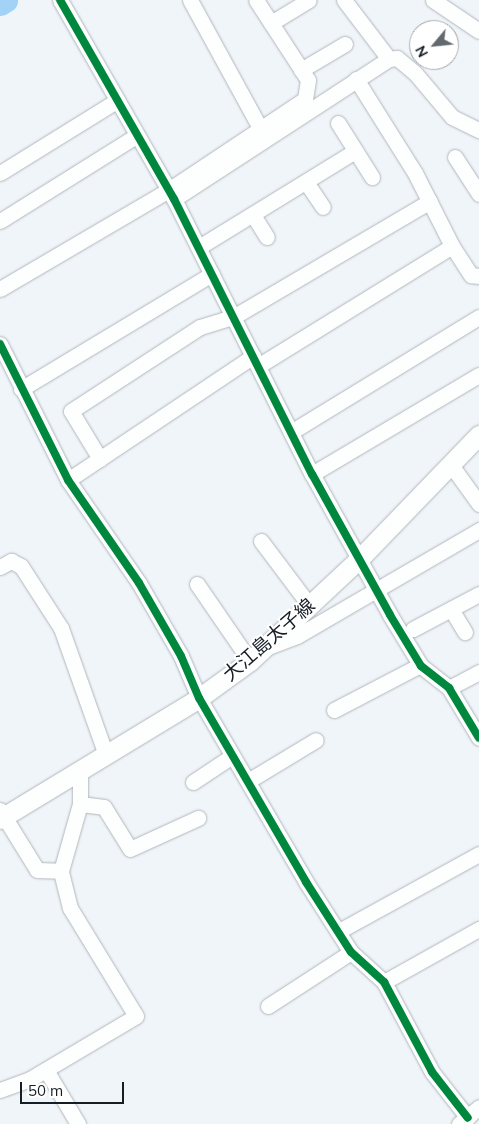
<!DOCTYPE html>
<meta charset="utf-8">
<style>
body{margin:0}
#map{position:relative;width:479px;height:1124px;overflow:hidden;background:#f0f5f9;font-family:Mulish,"Noto Sans JP",sans-serif}
div>[style]{position:absolute}
[style*='--x']{left:calc(var(--x)*1px);top:calc(var(--y)*1px);width:calc(var(--w)*1px);rotate:calc(var(--a)*1deg)}
.river>*{height:25px;margin:-12.5px;padding:0 12.5px;transform-origin:12.5px;border-radius:12.5px;background:#a2d2f6}
.roads{filter:drop-shadow(0 0 1px #b0b6bb) drop-shadow(0 0 1px #b0b6bb)}
.minor>*{height:15px;margin:-7.5px;padding:0 7.5px;transform-origin:7.5px;border-radius:7.5px;background:#fdfefe}
.major>*{height:19px;margin:-9.5px;padding:0 9.5px;transform-origin:9.5px;border-radius:9.5px;background:#fdfefe}
.cycleway>*{height:8px;margin:-4px;padding:0 4px;transform-origin:4px;border-radius:4px;background:#00873e}
span{translate:-50% -50%;white-space:nowrap;text-align:center;line-height:1.15;-webkit-text-stroke:4px #fff;paint-order:stroke}
.street-label{font-size:19px;color:#161e25}
.north{position:absolute;left:409px;top:20px;width:50px;height:50px;box-sizing:border-box;background:#fff;border:1px solid #a2a5a8;border-radius:50%;rotate:242deg;font-size:14px;font-weight:700;line-height:20px;text-align:center;color:#161e25}
.north::after{content:'';display:block;margin:auto;width:18px;height:22px;background:#62696f;clip-path:polygon(50% 0,100% 100%,50% 72%,0 100%)}
.scale{position:absolute;left:20px;top:1082px;width:104px;height:22px;box-sizing:border-box;border:2px solid #161e25;border-top:0;padding-left:6px;font-size:15px;line-height:18px;white-space:nowrap;color:#161e25;-webkit-text-stroke:4px #fff;paint-order:stroke}
</style>
<div id="map">
<div class="river">
<i style="--x:0;--y:3;--w:6;--a:-31"></i>
</div>
<div class="roads">
<div class="minor">
<i style="--x:60;--y:0;--w:229;--a:60.2"></i>
<i style="--x:174;--y:199;--w:308;--a:63.4"></i>
<i style="--x:312;--y:474;--w:161;--a:61"></i>
<i style="--x:390;--y:615;--w:60;--a:58.7"></i>
<i style="--x:421;--y:666;--w:36;--a:38"></i>
<i style="--x:449;--y:688;--w:58;--a:59"></i>
<i style="--x:190;--y:0;--w:146;--a:61.3"></i>
<i style="--x:344;--y:0;--w:74;--a:52.7"></i>
<i style="--x:433;--y:0;--w:55;--a:34"></i>
<i style="--x:271;--y:23;--w:44;--a:-31.2"></i>
<i style="--x:301;--y:70;--w:51;--a:-30.6"></i>
<i style="--x:356;--y:79;--w:111;--a:57.9"></i>
<i style="--x:415;--y:173;--w:82;--a:63.1"></i>
<i style="--x:452;--y:246;--w:35;--a:57"></i>
<i style="--x:471;--y:275;--w:8;--a:7"></i>
<i style="--x:338;--y:123;--w:64;--a:57.8"></i>
<i style="--x:455;--y:157;--w:44;--a:57"></i>
<i style="--x:0;--y:173;--w:137;--a:-31.8"></i>
<i style="--x:306;--y:182;--w:30;--a:56"></i>
<i style="--x:174;--y:199;--w:257;--a:-33.1"></i>
<i style="--x:389;--y:59;--w:8;--a:-7"></i>
<i style="--x:397;--y:58;--w:23;--a:40"></i>
<i style="--x:415;--y:73;--w:57;--a:49.9"></i>
<i style="--x:452;--y:117;--w:30;--a:26"></i>
<i style="--x:253;--y:215;--w:26;--a:58"></i>
<i style="--x:0;--y:221;--w:160;--a:-32"></i>
<i style="--x:199;--y:247;--w:183;--a:-31.6"></i>
<i style="--x:0;--y:289;--w:194;--a:-30.4"></i>
<i style="--x:167;--y:191;--w:166;--a:-33.7"></i>
<i style="--x:305;--y:99;--w:19;--a:-81"></i>
<i style="--x:308;--y:80;--w:95;--a:-123"></i>
<i style="--x:0;--y:344;--w:152;--a:63.4"></i>
<i style="--x:68;--y:480;--w:125;--a:55.4"></i>
<i style="--x:139;--y:583;--w:84;--a:60.1"></i>
<i style="--x:181;--y:656;--w:46;--a:66.8"></i>
<i style="--x:199;--y:698;--w:213;--a:59.8"></i>
<i style="--x:306;--y:882;--w:83;--a:57.3"></i>
<i style="--x:351;--y:952;--w:45;--a:42.3"></i>
<i style="--x:384;--y:982;--w:102;--a:61.9"></i>
<i style="--x:432;--y:1072;--w:58;--a:52"></i>
<i style="--x:258;--y:366;--w:228;--a:-31.7"></i>
<i style="--x:21;--y:389;--w:223;--a:-31.1"></i>
<i style="--x:291;--y:432;--w:220;--a:-31.5"></i>
<i style="--x:100;--y:459;--w:56;--a:-121.1"></i>
<i style="--x:71;--y:411;--w:154;--a:-33.1"></i>
<i style="--x:200;--y:327;--w:37;--a:-17"></i>
<i style="--x:235;--y:316;--w:226;--a:-30.5"></i>
<i style="--x:451;--y:465;--w:48;--a:54.3"></i>
<i style="--x:312;--y:474;--w:194;--a:-30.7"></i>
<i style="--x:68;--y:480;--w:223;--a:-33.8"></i>
<i style="--x:261;--y:541;--w:81;--a:53"></i>
<i style="--x:0;--y:567;--w:13;--a:-29"></i>
<i style="--x:11;--y:561;--w:11;--a:27"></i>
<i style="--x:21;--y:566;--w:74;--a:57.2"></i>
<i style="--x:61;--y:628;--w:135;--a:70.5"></i>
<i style="--x:197;--y:584;--w:93;--a:55.5"></i>
<i style="--x:451;--y:609;--w:27;--a:59"></i>
<i style="--x:413;--y:629;--w:75;--a:-27.9"></i>
<i style="--x:268;--y:647;--w:31;--a:-21"></i>
<i style="--x:297;--y:636;--w:211;--a:-30.2"></i>
<i style="--x:449;--y:688;--w:34;--a:-28"></i>
<i style="--x:334;--y:710;--w:97;--a:-27.6"></i>
<i style="--x:248;--y:781;--w:79;--a:-31.1"></i>
<i style="--x:193;--y:782;--w:47;--a:-33.7"></i>
<i style="--x:80;--y:804;--w:24;--a:7"></i>
<i style="--x:104;--y:807;--w:49;--a:58.2"></i>
<i style="--x:130;--y:849;--w:75;--a:-24.5"></i>
<i style="--x:0;--y:810;--w:70;--a:58.3"></i>
<i style="--x:37;--y:870;--w:24;--a:2"></i>
<i style="--x:339;--y:931;--w:160;--a:-28.8"></i>
<i style="--x:384;--y:982;--w:109;--a:-29.2"></i>
<i style="--x:268;--y:1006;--w:99;--a:-33"></i>
<i style="--x:46;--y:1070;--w:63;--a:59.3"></i>
<i style="--x:0;--y:1090;--w:32;--a:-20"></i>
<i style="--x:30;--y:1079;--w:123;--a:-30.7"></i>
<i style="--x:136;--y:1016;--w:127;--a:-121.4"></i>
<i style="--x:70;--y:908;--w:38;--a:-104"></i>
<i style="--x:61;--y:871;--w:70;--a:-74.2"></i>
<i style="--x:80;--y:804;--w:34;--a:-90"></i>
<i style="--x:459;--y:1124;--w:26;--a:-40"></i>
</div>
<div class="major">
<i style="--x:0;--y:819;--w:233;--a:-31.3"></i>
<i style="--x:199;--y:698;--w:63;--a:-36"></i>
<i style="--x:250;--y:661;--w:152;--a:-43.1"></i>
<i style="--x:361;--y:557;--w:170;--a:-46"></i>
</div>
</div>
<div class="cycleway">
<i style="--x:60;--y:0;--w:229;--a:60.2"></i>
<i style="--x:174;--y:199;--w:308;--a:63.4"></i>
<i style="--x:312;--y:474;--w:161;--a:61"></i>
<i style="--x:390;--y:615;--w:60;--a:58.7"></i>
<i style="--x:421;--y:666;--w:36;--a:38"></i>
<i style="--x:449;--y:688;--w:58;--a:59"></i>
<i style="--x:0;--y:344;--w:152;--a:63.4"></i>
<i style="--x:68;--y:480;--w:125;--a:55.4"></i>
<i style="--x:139;--y:583;--w:84;--a:60.1"></i>
<i style="--x:181;--y:656;--w:46;--a:66.8"></i>
<i style="--x:199;--y:698;--w:213;--a:59.8"></i>
<i style="--x:306;--y:882;--w:83;--a:57.3"></i>
<i style="--x:351;--y:952;--w:45;--a:42.3"></i>
<i style="--x:384;--y:982;--w:102;--a:61.9"></i>
<i style="--x:432;--y:1072;--w:58;--a:52"></i>
</div>
<div class="street-label">
<span style="left:269px;top:640px;rotate:-41deg">大江島太子線</span>
</div>
<div class="north">N</div>
<div class="scale">50 m</div>
</div>
